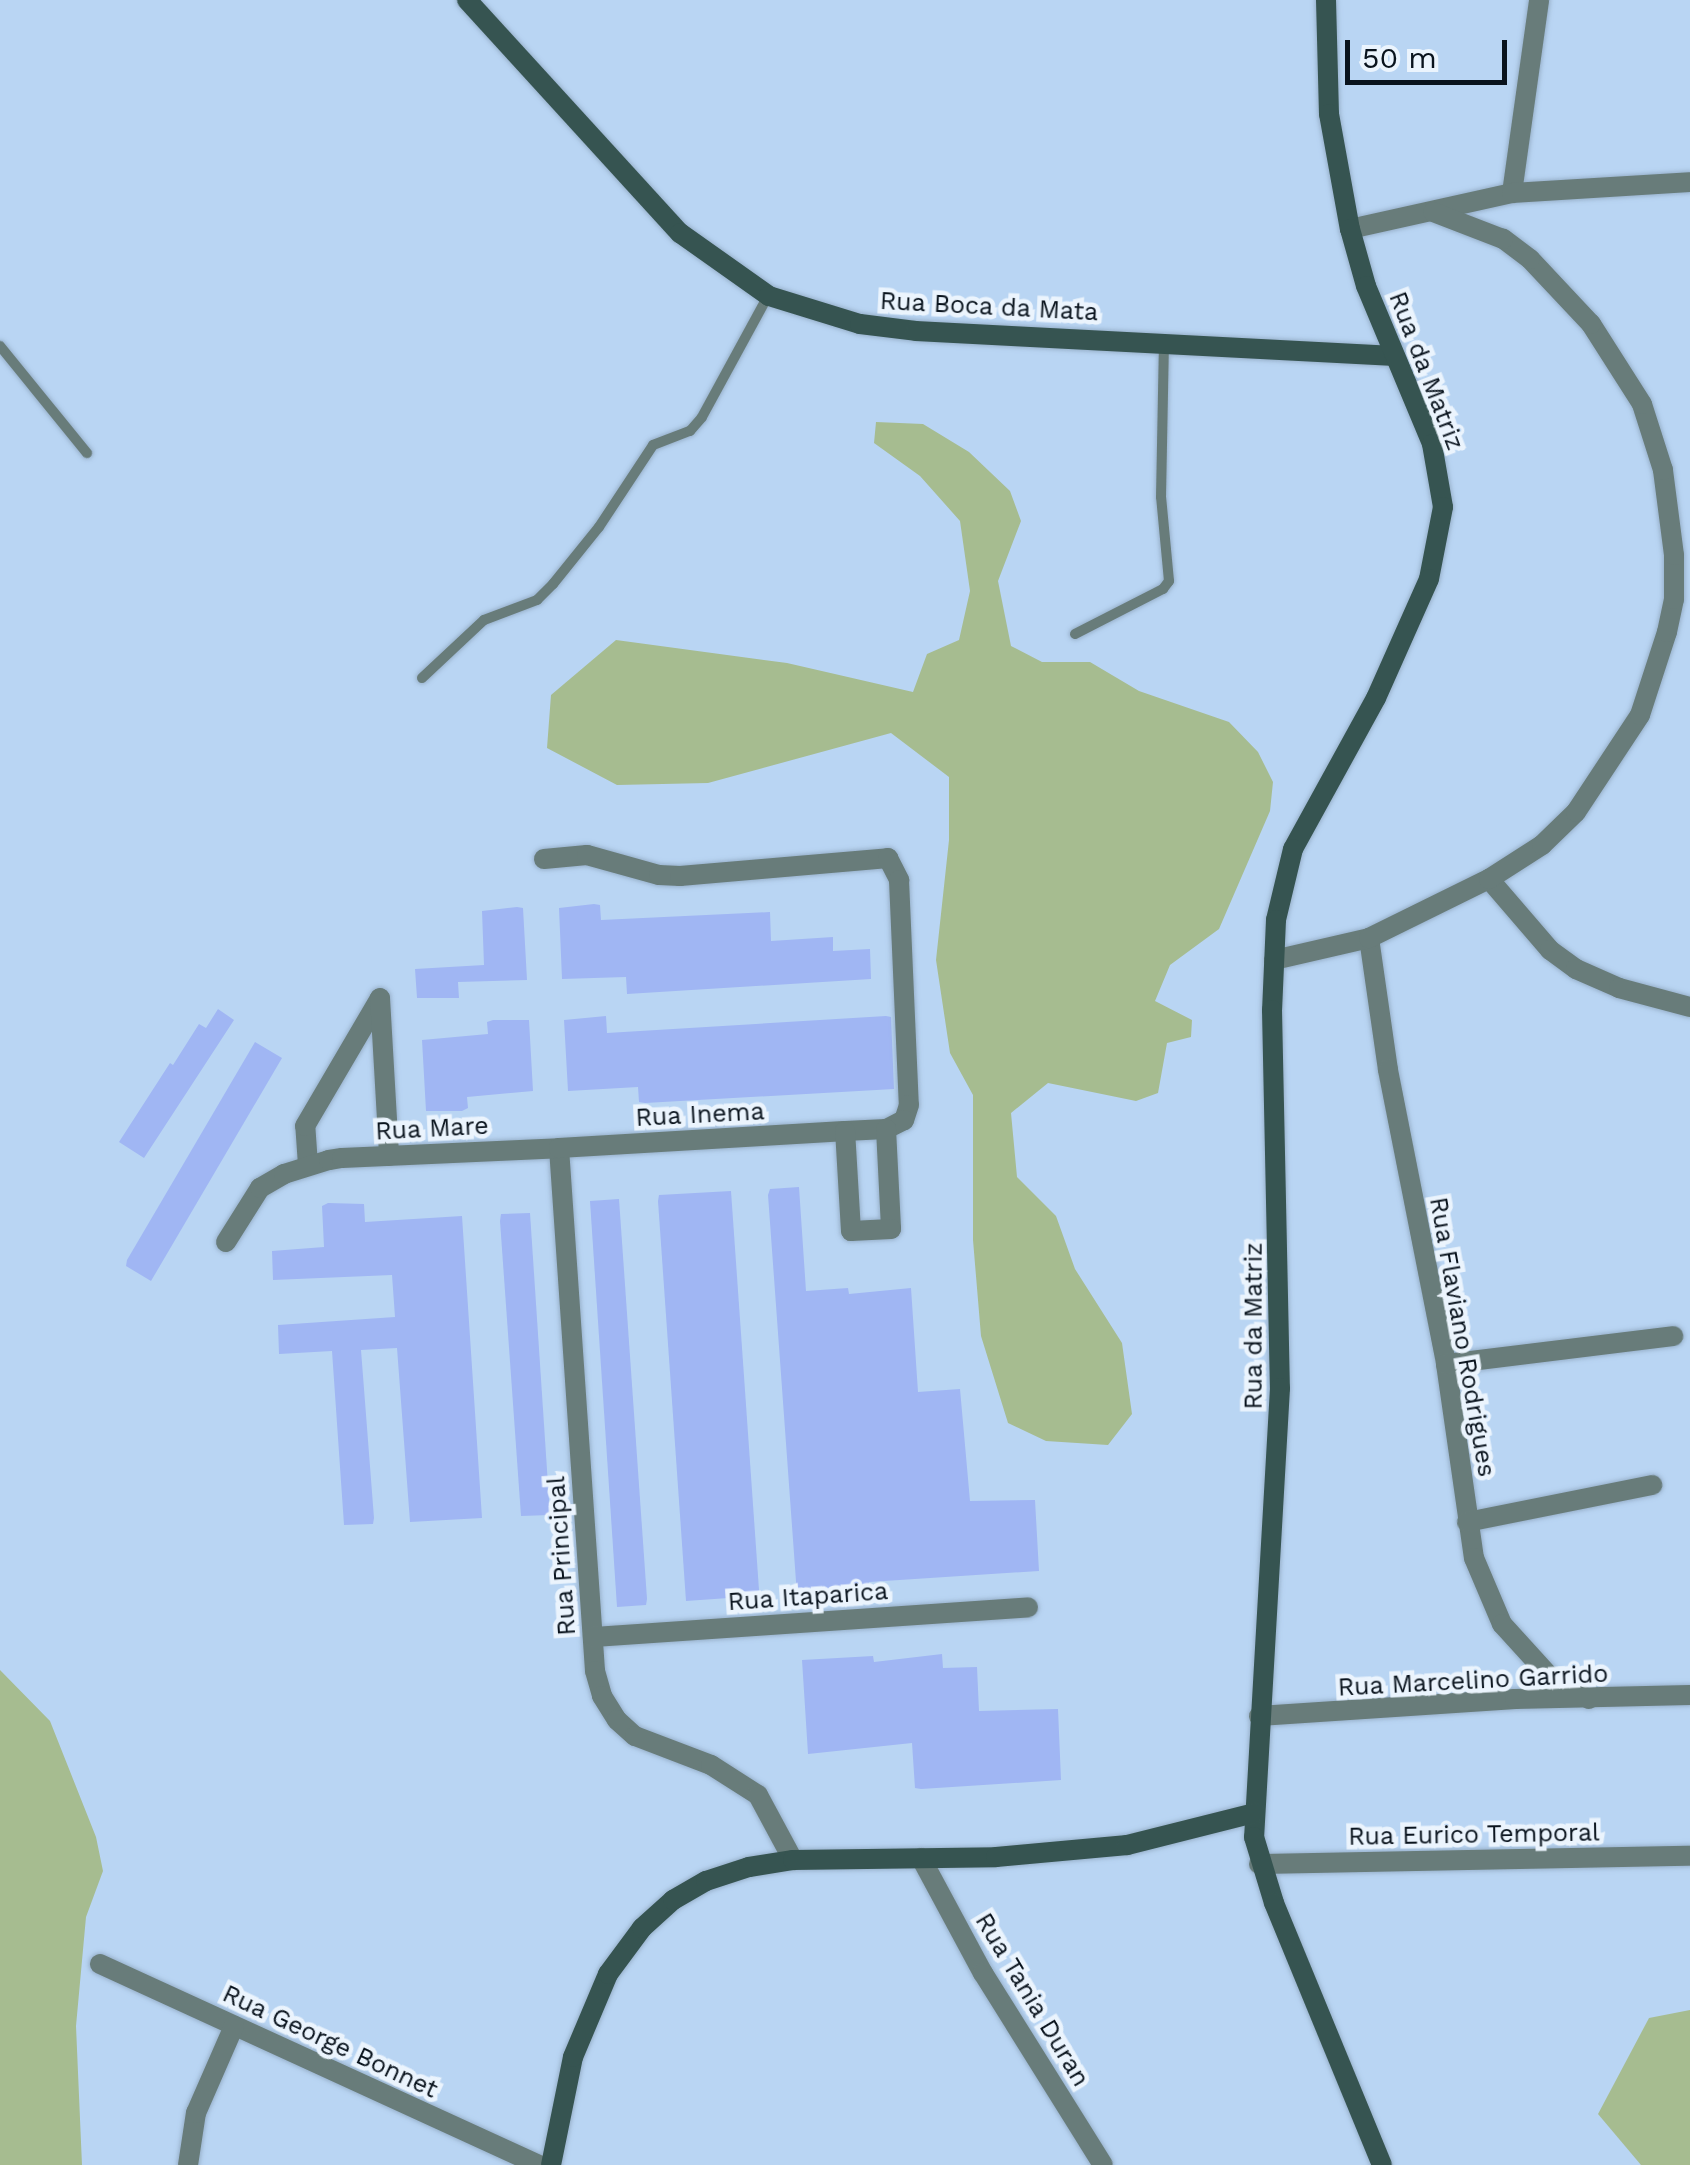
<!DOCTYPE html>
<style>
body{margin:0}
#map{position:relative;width:1690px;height:2165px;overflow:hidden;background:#b9d5f3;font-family:"Work Sans",sans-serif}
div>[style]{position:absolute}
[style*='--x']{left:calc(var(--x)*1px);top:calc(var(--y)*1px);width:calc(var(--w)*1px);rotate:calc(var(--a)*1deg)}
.green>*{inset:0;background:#a6bc90}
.building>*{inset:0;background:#a0b6f3}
.roads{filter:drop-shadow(0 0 2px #99b2cc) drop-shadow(0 0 2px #99b2cc)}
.lane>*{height:10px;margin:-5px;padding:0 5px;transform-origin:5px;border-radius:5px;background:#687c7a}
.street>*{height:20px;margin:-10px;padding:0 10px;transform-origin:10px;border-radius:10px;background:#687c7a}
.secondary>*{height:20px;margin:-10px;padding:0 10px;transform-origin:10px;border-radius:10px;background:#365451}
span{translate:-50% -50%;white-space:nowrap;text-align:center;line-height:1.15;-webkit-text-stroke:9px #ebf4fd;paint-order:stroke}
.street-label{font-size:25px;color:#09131d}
.scale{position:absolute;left:1345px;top:40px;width:162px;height:45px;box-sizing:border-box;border:5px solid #09131d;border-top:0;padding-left:12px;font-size:30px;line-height:35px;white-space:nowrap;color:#09131d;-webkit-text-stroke:8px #ebf4fd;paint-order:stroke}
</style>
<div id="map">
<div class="green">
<i style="clip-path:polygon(876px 422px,923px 424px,969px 452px,1010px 491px,1021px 521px,998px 581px,1011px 646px,1042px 662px,1090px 662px,1139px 691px,1229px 722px,1258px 752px,1273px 782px,1270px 811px,1219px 929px,1170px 965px,1155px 1001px,1192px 1020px,1191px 1037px,1167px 1043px,1158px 1093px,1136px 1101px,1048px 1083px,1011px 1113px,1017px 1177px,1056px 1216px,1075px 1269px,1122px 1343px,1132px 1414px,1108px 1445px,1046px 1441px,1008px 1423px,981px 1336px,973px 1240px,973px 1095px,950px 1053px,936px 960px,949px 840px,949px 777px,891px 733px,708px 783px,617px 785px,547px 748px,551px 695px,616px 640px,787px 663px,913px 692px,927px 654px,959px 640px,970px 591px,960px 521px,920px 476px,874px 443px)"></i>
<i style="clip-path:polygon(0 1670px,50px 1721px,96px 1837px,103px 1871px,86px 1917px,76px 2026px,82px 2165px,0 2165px)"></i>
<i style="clip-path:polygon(1690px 2010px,1690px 2165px,1641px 2165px,1598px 2114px,1649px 2018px)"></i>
</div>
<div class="building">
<i style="clip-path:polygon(594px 904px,600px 905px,601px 920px,770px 912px,771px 941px,833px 937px,833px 951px,870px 949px,871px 979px,627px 994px,626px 977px,562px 979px,559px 908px)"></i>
<i style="clip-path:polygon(517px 907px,523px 908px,527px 980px,458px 982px,459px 998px,417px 998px,415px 969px,484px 965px,482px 911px)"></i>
<i style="clip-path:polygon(218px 1009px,234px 1020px,144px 1158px,119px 1142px,170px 1063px,173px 1065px,199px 1024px,206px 1028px)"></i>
<i style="clip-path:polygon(606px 1016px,607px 1033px,886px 1016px,891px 1017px,894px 1089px,645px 1103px,639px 1102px,638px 1087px,568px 1091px,564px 1020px)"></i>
<i style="clip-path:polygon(493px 1020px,529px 1020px,533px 1091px,467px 1097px,468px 1108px,462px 1111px,426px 1111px,422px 1040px,488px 1034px,487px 1022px)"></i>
<i style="clip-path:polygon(255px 1042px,282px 1058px,151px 1281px,126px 1266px,127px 1260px)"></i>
<i style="clip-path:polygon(799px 1187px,806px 1291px,848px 1288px,849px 1294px,911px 1288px,918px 1392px,960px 1389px,970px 1501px,1035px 1500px,1039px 1571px,869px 1582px,868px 1590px,797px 1595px,768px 1195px,770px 1189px)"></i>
<i style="clip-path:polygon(731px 1191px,759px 1590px,757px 1596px,686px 1601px,658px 1201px,659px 1195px)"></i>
<i style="clip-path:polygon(619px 1199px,647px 1599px,646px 1605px,617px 1607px,590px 1201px)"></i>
<i style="clip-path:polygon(328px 1203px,364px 1204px,365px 1222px,462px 1216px,482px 1518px,410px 1522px,397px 1348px,361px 1350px,374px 1518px,373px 1524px,344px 1525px,332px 1351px,279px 1354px,278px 1325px,395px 1317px,392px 1275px,273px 1280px,272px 1251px,324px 1247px,322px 1206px)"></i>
<i style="clip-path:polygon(530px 1213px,550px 1515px,521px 1516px,500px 1221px,501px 1214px)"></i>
<i style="clip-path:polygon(942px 1654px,943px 1668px,977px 1667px,979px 1711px,1058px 1709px,1061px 1780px,921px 1789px,915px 1788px,912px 1743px,808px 1754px,802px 1660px,873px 1656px,874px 1662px)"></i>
</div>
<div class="roads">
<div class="lane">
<i style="--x:0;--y:346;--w:138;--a:50.9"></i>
<i style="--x:1075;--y:634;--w:99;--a:-27.1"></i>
<i style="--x:1163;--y:589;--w:10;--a:-53"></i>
<i style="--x:1169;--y:581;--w:84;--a:-95.4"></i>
<i style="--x:1161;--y:497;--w:155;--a:-88.9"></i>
<i style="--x:422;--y:678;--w:85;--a:-43.1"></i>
<i style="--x:484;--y:620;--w:57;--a:-20.7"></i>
<i style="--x:537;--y:600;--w:23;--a:-45"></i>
<i style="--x:553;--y:584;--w:73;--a:-51.1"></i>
<i style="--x:599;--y:527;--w:98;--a:-56.6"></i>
<i style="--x:653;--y:445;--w:40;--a:-21"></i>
<i style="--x:690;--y:431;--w:18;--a:-49"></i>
<i style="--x:702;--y:417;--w:138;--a:-61.4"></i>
</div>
<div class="street">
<i style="--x:1512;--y:193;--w:195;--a:-82"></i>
<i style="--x:1350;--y:229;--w:166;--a:-12.5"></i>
<i style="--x:1512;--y:193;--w:178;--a:-3.5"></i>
<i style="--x:544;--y:859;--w:43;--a:-5.3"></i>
<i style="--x:587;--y:855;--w:75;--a:15.5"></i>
<i style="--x:659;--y:875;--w:21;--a:3"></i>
<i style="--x:680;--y:876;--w:209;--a:-4.9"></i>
<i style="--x:888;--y:858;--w:25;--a:63"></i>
<i style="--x:899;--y:880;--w:225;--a:87.5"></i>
<i style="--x:909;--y:1105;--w:16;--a:108"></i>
<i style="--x:904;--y:1120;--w:20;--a:153"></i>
<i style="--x:1489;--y:879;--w:94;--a:49.3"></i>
<i style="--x:1550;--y:950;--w:32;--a:36"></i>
<i style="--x:1576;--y:969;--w:47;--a:23.8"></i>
<i style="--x:1619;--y:988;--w:73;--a:15"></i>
<i style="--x:1369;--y:938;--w:133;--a:81.8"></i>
<i style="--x:1388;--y:1070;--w:300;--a:78.8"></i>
<i style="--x:1446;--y:1364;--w:196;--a:81.8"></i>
<i style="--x:1474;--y:1558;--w:72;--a:67"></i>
<i style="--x:1502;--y:1624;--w:74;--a:47.7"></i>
<i style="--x:1552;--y:1679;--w:42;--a:28.4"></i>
<i style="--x:1274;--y:960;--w:98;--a:-13"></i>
<i style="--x:1369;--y:938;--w:134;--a:-26.2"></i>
<i style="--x:1489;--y:879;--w:63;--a:-32.7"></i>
<i style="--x:1542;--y:845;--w:47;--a:-44.1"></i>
<i style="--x:1576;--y:812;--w:116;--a:-56.6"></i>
<i style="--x:1640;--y:715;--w:87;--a:-72"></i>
<i style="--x:1667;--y:632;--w:34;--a:-78"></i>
<i style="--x:1674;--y:599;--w:44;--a:-90"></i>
<i style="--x:1674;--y:555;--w:86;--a:-97.4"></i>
<i style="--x:1663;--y:470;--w:69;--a:-107.7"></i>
<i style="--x:1642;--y:404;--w:95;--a:-122.5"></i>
<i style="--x:1591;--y:324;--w:89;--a:-133.2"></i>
<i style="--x:1530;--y:259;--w:34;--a:-143"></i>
<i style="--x:1503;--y:239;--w:75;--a:-158.9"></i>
<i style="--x:559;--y:1148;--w:524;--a:86.06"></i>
<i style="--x:595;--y:1671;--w:26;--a:74"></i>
<i style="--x:602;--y:1696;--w:28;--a:58"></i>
<i style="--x:617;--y:1720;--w:24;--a:42"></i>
<i style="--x:635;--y:1736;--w:81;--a:20.9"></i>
<i style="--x:711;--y:1765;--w:56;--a:32.6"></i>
<i style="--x:758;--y:1795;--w:74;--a:61.7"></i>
<i style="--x:308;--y:1165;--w:39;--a:-94"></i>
<i style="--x:305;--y:1126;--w:148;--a:-59.6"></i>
<i style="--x:380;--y:998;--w:158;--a:86.7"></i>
<i style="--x:226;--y:1242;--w:64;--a:-57.8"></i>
<i style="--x:260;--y:1188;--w:28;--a:-30"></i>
<i style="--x:284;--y:1174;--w:47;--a:-17.3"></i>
<i style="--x:329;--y:1160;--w:13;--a:-9"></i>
<i style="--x:342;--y:1158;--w:217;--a:-2.6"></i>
<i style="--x:559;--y:1148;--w:287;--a:-3.4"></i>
<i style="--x:845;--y:1131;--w:41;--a:-2.8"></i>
<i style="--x:886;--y:1129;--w:100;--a:87.1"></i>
<i style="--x:891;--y:1229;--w:40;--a:177.1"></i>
<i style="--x:851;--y:1231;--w:100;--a:-93.4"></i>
<i style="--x:1446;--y:1364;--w:229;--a:-7"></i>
<i style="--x:1467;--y:1522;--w:189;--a:-11.3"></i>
<i style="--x:593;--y:1637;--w:436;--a:-3.9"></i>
<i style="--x:1259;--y:1716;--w:257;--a:-3.8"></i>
<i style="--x:1515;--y:1699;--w:175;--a:-1.3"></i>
<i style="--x:921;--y:1858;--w:131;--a:61.7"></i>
<i style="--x:983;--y:1973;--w:226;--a:58"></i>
<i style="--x:1259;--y:1864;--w:431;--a:-1.1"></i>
<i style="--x:100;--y:1964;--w:483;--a:24.6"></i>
<i style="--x:188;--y:2165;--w:53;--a:-81.3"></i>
<i style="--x:196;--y:2113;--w:95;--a:-66.4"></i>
</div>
<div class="secondary">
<i style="--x:467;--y:0;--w:316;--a:47.6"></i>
<i style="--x:680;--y:233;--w:109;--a:35.3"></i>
<i style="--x:769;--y:296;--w:95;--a:17.1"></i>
<i style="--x:860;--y:324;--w:56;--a:7.1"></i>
<i style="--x:916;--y:331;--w:479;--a:3"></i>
<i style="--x:1326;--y:0;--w:114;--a:88.5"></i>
<i style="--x:1329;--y:114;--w:117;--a:79.7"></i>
<i style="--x:1350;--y:229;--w:59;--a:74.3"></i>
<i style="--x:1366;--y:286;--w:171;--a:67.3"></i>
<i style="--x:1432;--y:444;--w:64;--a:80.1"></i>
<i style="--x:1443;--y:507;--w:73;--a:101"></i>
<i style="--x:1429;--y:579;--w:130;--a:114"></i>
<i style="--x:1376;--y:698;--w:172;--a:118.8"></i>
<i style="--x:1293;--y:849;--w:73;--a:103.5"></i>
<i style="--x:1276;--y:920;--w:90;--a:92.5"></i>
<i style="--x:1272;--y:1010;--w:378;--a:88.8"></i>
<i style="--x:1280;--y:1388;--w:450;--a:93.3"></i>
<i style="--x:1254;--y:1837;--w:69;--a:73.1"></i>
<i style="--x:1274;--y:1903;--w:283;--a:67.6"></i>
<i style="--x:551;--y:2165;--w:110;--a:-78.5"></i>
<i style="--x:573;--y:2057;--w:90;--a:-67.1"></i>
<i style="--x:608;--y:1974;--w:57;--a:-53.5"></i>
<i style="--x:642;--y:1928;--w:42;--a:-42.1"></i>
<i style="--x:673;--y:1900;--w:38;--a:-30"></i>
<i style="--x:706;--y:1881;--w:45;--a:-18"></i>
<i style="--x:749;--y:1867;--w:45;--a:-9"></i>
<i style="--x:793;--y:1860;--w:203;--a:-0.8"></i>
<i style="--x:996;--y:1857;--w:132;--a:-5.2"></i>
<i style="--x:1127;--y:1845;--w:131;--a:-14.1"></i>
</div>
</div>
<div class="street-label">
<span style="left:989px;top:307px;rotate:3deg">Rua Boca da Mata</span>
<span style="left:1426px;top:371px;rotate:69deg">Rua da Matriz</span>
<span style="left:700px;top:1115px;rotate:-3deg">Rua Inema</span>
<span style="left:432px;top:1129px;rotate:-3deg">Rua Mare</span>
<span style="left:1254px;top:1326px;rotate:-90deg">Rua da Matriz</span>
<span style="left:1462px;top:1337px;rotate:80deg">Rua Flaviano Rodrigues</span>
<span style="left:562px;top:1556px;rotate:-94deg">Rua Principal</span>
<span style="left:808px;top:1597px;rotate:-4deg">Rua Itaparica</span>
<span style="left:1473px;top:1681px;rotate:-3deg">Rua Marcelino Garrido</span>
<span style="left:1474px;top:1835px;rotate:-1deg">Rua Eurico Temporal</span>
<span style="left:1032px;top:2000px;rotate:59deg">Rua Tania Duran</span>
<span style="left:330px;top:2042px;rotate:25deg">Rua George Bonnet</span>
</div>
<div class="scale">50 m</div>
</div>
